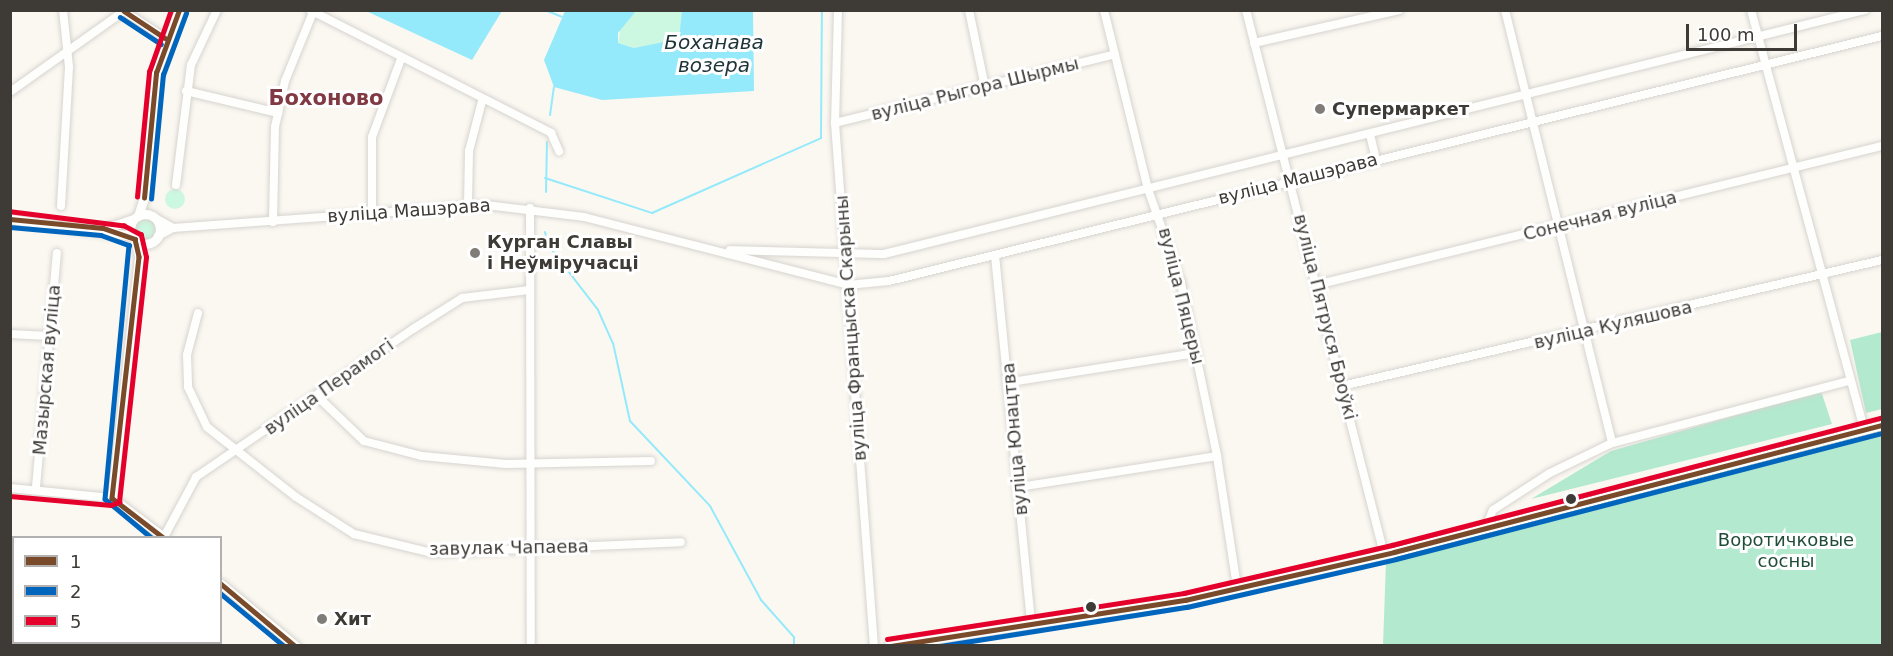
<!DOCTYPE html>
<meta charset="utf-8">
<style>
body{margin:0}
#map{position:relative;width:1893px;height:656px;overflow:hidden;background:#fbf8f2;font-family:"DejaVu Sans",sans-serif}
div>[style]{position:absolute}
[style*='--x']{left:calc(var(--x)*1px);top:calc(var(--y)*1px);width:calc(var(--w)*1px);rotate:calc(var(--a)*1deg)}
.green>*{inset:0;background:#ccf7e0}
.round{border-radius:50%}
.forest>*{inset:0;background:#b2e9cf}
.water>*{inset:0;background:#94eafa}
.stream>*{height:2px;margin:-1px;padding:0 1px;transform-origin:1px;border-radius:1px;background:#94eafa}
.roads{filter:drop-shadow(0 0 2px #d7d4cf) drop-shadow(0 0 2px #d7d4cf)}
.minor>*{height:8px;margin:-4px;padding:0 4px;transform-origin:4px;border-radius:4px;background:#fefefd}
.major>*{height:9px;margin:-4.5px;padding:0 4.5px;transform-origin:4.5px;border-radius:4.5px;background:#fefefd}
.major>.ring{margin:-4.5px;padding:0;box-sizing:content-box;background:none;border:9px solid #fefefd;border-radius:50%}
.bus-1>*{height:4.5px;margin:-2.25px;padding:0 2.25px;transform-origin:2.25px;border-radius:2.25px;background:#7a4b2a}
.bus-2>*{height:4.5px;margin:-2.25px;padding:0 2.25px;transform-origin:2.25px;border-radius:2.25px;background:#0065bd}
.bus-3>*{height:4.5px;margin:-2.25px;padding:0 2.25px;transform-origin:2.25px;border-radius:2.25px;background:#e4002b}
.dots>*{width:16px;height:16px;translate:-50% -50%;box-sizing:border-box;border:3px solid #fff;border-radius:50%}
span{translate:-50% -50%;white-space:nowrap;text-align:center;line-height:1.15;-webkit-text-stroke:6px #fff;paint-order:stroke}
.street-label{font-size:18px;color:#3e3b37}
.poi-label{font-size:18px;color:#3e3b37;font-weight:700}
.left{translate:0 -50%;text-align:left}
.park-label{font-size:18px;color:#204c3a}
.water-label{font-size:20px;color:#1e3439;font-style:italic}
.quarter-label{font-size:21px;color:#813943;font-weight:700}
.frame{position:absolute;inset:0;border:12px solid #3e3b37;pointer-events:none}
.legend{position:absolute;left:12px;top:536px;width:210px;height:108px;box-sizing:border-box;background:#fff;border:2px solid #b2b1af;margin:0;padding:8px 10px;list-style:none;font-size:18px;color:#3e3b37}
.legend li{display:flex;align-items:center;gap:12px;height:30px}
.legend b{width:30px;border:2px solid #b2b1af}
.scale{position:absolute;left:1686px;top:24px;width:111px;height:27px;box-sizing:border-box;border:3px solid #3e3b37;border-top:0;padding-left:8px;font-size:18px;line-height:21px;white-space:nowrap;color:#3e3b37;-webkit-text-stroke:4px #fff;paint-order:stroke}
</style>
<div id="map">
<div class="green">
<i style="clip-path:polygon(636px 11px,682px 11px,684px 29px,671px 44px,634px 48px,618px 43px,621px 25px)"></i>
<i class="round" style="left:165px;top:189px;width:20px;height:20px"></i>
<i class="round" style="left:134px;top:218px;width:22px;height:22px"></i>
</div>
<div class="forest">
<i style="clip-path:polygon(1882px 332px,1882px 409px,1866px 413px,1850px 340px)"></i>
<i style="clip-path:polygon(1821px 391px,1832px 424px,1531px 499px,1611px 451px)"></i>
<i style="clip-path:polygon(1882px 428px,1882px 645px,1383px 646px,1386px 561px)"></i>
</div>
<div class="water">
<i style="clip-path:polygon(366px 11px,502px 11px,472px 60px)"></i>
<i style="clip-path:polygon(565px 11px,636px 11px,618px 33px,618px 43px,634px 48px,679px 39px,682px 11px,753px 11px,754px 91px,602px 100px,554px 87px,544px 60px)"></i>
</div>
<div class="stream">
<i style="--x:545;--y:10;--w:18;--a:22"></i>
<i style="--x:550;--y:115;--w:28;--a:-82"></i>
<i style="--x:545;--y:178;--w:113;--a:18.1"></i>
<i style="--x:652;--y:213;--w:185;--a:-23.9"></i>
<i style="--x:821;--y:138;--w:128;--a:-89.6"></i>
<i style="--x:546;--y:192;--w:50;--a:-88.9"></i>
<i style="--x:545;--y:232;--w:13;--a:77"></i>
<i style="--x:548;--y:245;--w:82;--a:52.4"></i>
<i style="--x:598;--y:310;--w:36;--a:66"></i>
<i style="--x:613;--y:343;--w:80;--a:77.7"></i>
<i style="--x:630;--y:421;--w:117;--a:46.7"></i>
<i style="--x:710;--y:506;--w:107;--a:61.5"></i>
<i style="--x:761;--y:600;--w:50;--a:48.3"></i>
<i style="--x:794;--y:637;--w:9;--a:90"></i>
</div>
<div class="roads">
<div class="minor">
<i style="--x:310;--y:10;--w:271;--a:27"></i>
<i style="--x:551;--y:133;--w:20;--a:66"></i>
<i style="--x:838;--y:10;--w:113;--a:91.5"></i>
<i style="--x:835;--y:123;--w:524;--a:85.74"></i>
<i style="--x:969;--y:10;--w:79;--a:78.3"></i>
<i style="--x:1104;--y:10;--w:184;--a:76.2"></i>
<i style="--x:1148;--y:189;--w:100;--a:70.7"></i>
<i style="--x:1181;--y:283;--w:177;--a:78.2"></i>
<i style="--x:1217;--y:456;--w:133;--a:81.3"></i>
<i style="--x:1246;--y:10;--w:561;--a:75.77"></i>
<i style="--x:1505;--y:10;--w:446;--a:76.1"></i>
<i style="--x:1751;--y:10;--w:435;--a:74.9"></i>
<i style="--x:1254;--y:43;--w:149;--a:-12.8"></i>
<i style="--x:186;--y:91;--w:95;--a:13.4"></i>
<i style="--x:10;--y:92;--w:140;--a:-35.4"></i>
<i style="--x:124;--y:11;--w:49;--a:33.4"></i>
<i style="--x:835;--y:123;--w:288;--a:-13.8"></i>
<i style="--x:1370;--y:134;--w:26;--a:77"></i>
<i style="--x:176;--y:185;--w:121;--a:-82.9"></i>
<i style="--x:191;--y:65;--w:61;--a:-64.7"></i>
<i style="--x:468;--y:204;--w:53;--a:-88.9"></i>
<i style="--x:469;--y:151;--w:52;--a:-75.4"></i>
<i style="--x:61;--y:206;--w:139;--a:-86.7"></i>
<i style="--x:69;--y:67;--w:57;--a:-96"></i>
<i style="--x:530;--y:208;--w:438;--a:89.9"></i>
<i style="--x:372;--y:211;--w:74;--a:-90"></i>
<i style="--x:372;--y:137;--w:83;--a:-69.6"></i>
<i style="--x:157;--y:219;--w:18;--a:29"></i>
<i style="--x:273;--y:222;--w:95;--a:-88.8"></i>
<i style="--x:275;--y:127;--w:47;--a:-77.7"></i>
<i style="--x:285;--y:81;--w:74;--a:-67.9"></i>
<i style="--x:158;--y:236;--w:17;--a:-28"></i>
<i style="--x:173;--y:228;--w:314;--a:-4.2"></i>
<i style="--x:486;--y:205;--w:99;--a:7"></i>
<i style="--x:584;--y:217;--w:273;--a:14.4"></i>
<i style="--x:848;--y:285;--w:41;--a:-5.6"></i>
<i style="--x:889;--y:281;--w:1023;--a:-13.86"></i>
<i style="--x:730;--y:250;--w:154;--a:1.5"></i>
<i style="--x:884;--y:254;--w:1011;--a:-13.97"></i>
<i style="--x:995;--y:255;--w:370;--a:84.4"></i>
<i style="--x:1316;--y:285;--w:583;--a:-13.8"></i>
<i style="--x:198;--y:313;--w:43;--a:104.7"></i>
<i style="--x:187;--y:355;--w:32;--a:88"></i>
<i style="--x:188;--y:387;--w:44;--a:64.6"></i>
<i style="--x:207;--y:427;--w:113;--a:38.2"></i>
<i style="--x:296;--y:497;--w:69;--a:32.5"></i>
<i style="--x:354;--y:534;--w:80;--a:13.7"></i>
<i style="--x:432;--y:553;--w:249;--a:-2.5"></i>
<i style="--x:10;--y:334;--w:39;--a:3"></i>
<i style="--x:1011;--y:382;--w:188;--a:-8.9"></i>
<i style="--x:1342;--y:386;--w:555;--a:-13.13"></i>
<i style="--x:317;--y:396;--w:65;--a:43.8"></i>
<i style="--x:364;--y:441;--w:60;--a:14.5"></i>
<i style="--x:422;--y:456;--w:84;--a:5.4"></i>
<i style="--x:506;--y:464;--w:145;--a:-1.2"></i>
<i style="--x:36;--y:487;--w:235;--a:-84.9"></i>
<i style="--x:1019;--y:487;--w:200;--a:-8.9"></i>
<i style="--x:10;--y:488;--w:102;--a:5.6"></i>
<i style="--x:1487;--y:524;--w:15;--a:-67"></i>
<i style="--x:1493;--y:510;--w:68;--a:-33"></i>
<i style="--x:1550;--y:473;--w:69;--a:-25.8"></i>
<i style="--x:1612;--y:443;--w:245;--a:-14.7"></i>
<i style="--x:164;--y:537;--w:68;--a:-61.9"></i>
<i style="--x:196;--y:477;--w:263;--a:-34.3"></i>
<i style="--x:413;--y:329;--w:58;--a:-32.3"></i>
<i style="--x:462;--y:298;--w:68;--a:-6.7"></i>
<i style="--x:10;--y:638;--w:4;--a:14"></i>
<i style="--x:73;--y:642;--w:47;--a:4.9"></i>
</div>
<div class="major">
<i class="ring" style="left:130px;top:214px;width:21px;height:21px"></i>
<i style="--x:138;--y:216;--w:19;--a:-72"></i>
<i style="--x:144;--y:198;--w:126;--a:-84.5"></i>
<i style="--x:156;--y:73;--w:67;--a:-69.9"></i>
<i style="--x:10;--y:219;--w:124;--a:7.9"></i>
<i style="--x:106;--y:228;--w:29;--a:-18"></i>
<i style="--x:135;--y:239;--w:18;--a:77"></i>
<i style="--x:139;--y:257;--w:243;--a:96.4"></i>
<i style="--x:112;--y:498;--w:66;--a:37"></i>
<i style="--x:220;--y:583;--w:99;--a:39.7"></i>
<i style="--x:888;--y:646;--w:301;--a:-8.8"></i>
<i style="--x:1185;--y:600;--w:214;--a:-12.9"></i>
<i style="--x:1394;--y:552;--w:504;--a:-14.59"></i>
</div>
</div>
<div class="bus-1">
<i style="--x:124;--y:11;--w:49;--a:33.4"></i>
<i style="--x:144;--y:198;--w:126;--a:-84.5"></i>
<i style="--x:156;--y:73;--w:67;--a:-69.9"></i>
<i style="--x:10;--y:219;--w:93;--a:5.5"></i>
<i style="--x:103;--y:228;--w:34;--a:19"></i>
<i style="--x:135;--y:239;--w:18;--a:77"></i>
<i style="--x:139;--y:257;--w:243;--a:96.4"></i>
<i style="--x:112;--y:498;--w:66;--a:37.6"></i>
<i style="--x:220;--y:583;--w:98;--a:40"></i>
<i style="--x:891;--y:646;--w:298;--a:-8.9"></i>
<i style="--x:1185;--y:600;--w:214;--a:-12.9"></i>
<i style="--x:1394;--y:552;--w:504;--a:-14.59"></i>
</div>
<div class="bus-2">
<i style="--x:120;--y:17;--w:49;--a:33.4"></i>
<i style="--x:151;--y:199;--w:125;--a:-84.5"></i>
<i style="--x:163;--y:75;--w:66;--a:-69.6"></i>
<i style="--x:10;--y:227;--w:91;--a:5"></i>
<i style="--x:101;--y:235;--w:30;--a:20"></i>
<i style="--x:129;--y:245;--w:255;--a:95.4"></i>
<i style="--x:105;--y:499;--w:61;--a:39.7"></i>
<i style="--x:220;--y:593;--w:83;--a:39.6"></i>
<i style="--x:940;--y:646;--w:250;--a:-9"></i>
<i style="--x:1187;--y:607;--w:214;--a:-12.9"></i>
<i style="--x:1396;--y:559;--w:502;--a:-14.53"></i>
</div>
<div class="bus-3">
<i style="--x:137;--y:197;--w:126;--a:-84.5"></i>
<i style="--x:149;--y:72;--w:66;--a:-70.5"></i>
<i style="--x:10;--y:496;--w:101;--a:5.1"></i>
<i style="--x:111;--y:505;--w:9;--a:-21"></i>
<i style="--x:119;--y:502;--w:246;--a:-83.7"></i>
<i style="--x:146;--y:257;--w:23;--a:-103"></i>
<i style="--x:141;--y:235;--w:19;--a:-152"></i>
<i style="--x:124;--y:226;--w:114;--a:-172.9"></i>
<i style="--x:887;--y:639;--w:301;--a:-8.8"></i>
<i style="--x:1184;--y:593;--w:213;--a:-13"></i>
<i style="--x:1392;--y:545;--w:504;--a:-14.59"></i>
</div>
<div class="dots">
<i style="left:1320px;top:109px;background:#807d78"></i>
<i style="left:475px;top:253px;background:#807d78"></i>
<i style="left:1571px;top:499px;background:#3e3b37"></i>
<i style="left:1091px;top:607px;background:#3e3b37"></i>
<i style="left:322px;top:619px;background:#807d78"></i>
</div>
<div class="street-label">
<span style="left:975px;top:89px;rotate:-14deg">вуліца Рыгора Шырмы</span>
<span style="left:1298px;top:179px;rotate:-14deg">вуліца Машэрава</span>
<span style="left:409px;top:211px;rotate:-4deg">вуліца Машэрава</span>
<span style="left:1600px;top:216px;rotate:-14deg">Сонечная вуліца</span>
<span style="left:1181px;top:296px;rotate:76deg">вуліца Пяцеры</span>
<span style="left:1325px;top:317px;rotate:76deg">вуліца Пятруся Броўкі</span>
<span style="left:1613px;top:325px;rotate:-13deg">вуліца Куляшова</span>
<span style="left:851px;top:328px;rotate:-94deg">вуліца Францыска Скарыны</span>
<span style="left:47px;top:370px;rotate:-85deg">Мазырская вуліца</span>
<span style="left:329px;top:387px;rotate:-35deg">вуліца Перамогі</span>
<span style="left:1015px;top:439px;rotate:-95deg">вуліца Юнацтва</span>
<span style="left:509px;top:548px;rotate:-1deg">завулак Чапаева</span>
</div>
<div class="poi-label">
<span class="left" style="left:1332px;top:109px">Супермаркет</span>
<span class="left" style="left:487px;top:253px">Курган Славы<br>і Неўміручасці</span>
<span class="left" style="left:334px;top:619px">Хит</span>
</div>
<div class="park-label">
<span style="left:1786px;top:551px">Воротичковые<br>сосны</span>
</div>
<div class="water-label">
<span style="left:714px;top:54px">Боханава<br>возера</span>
</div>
<div class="quarter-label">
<span style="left:326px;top:98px">Бохоново</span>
</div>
<div class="frame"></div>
<ul class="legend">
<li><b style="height:8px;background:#7a4b2a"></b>1</li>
<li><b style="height:8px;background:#0065bd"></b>2</li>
<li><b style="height:8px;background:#e4002b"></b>5</li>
</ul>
<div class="scale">100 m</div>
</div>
